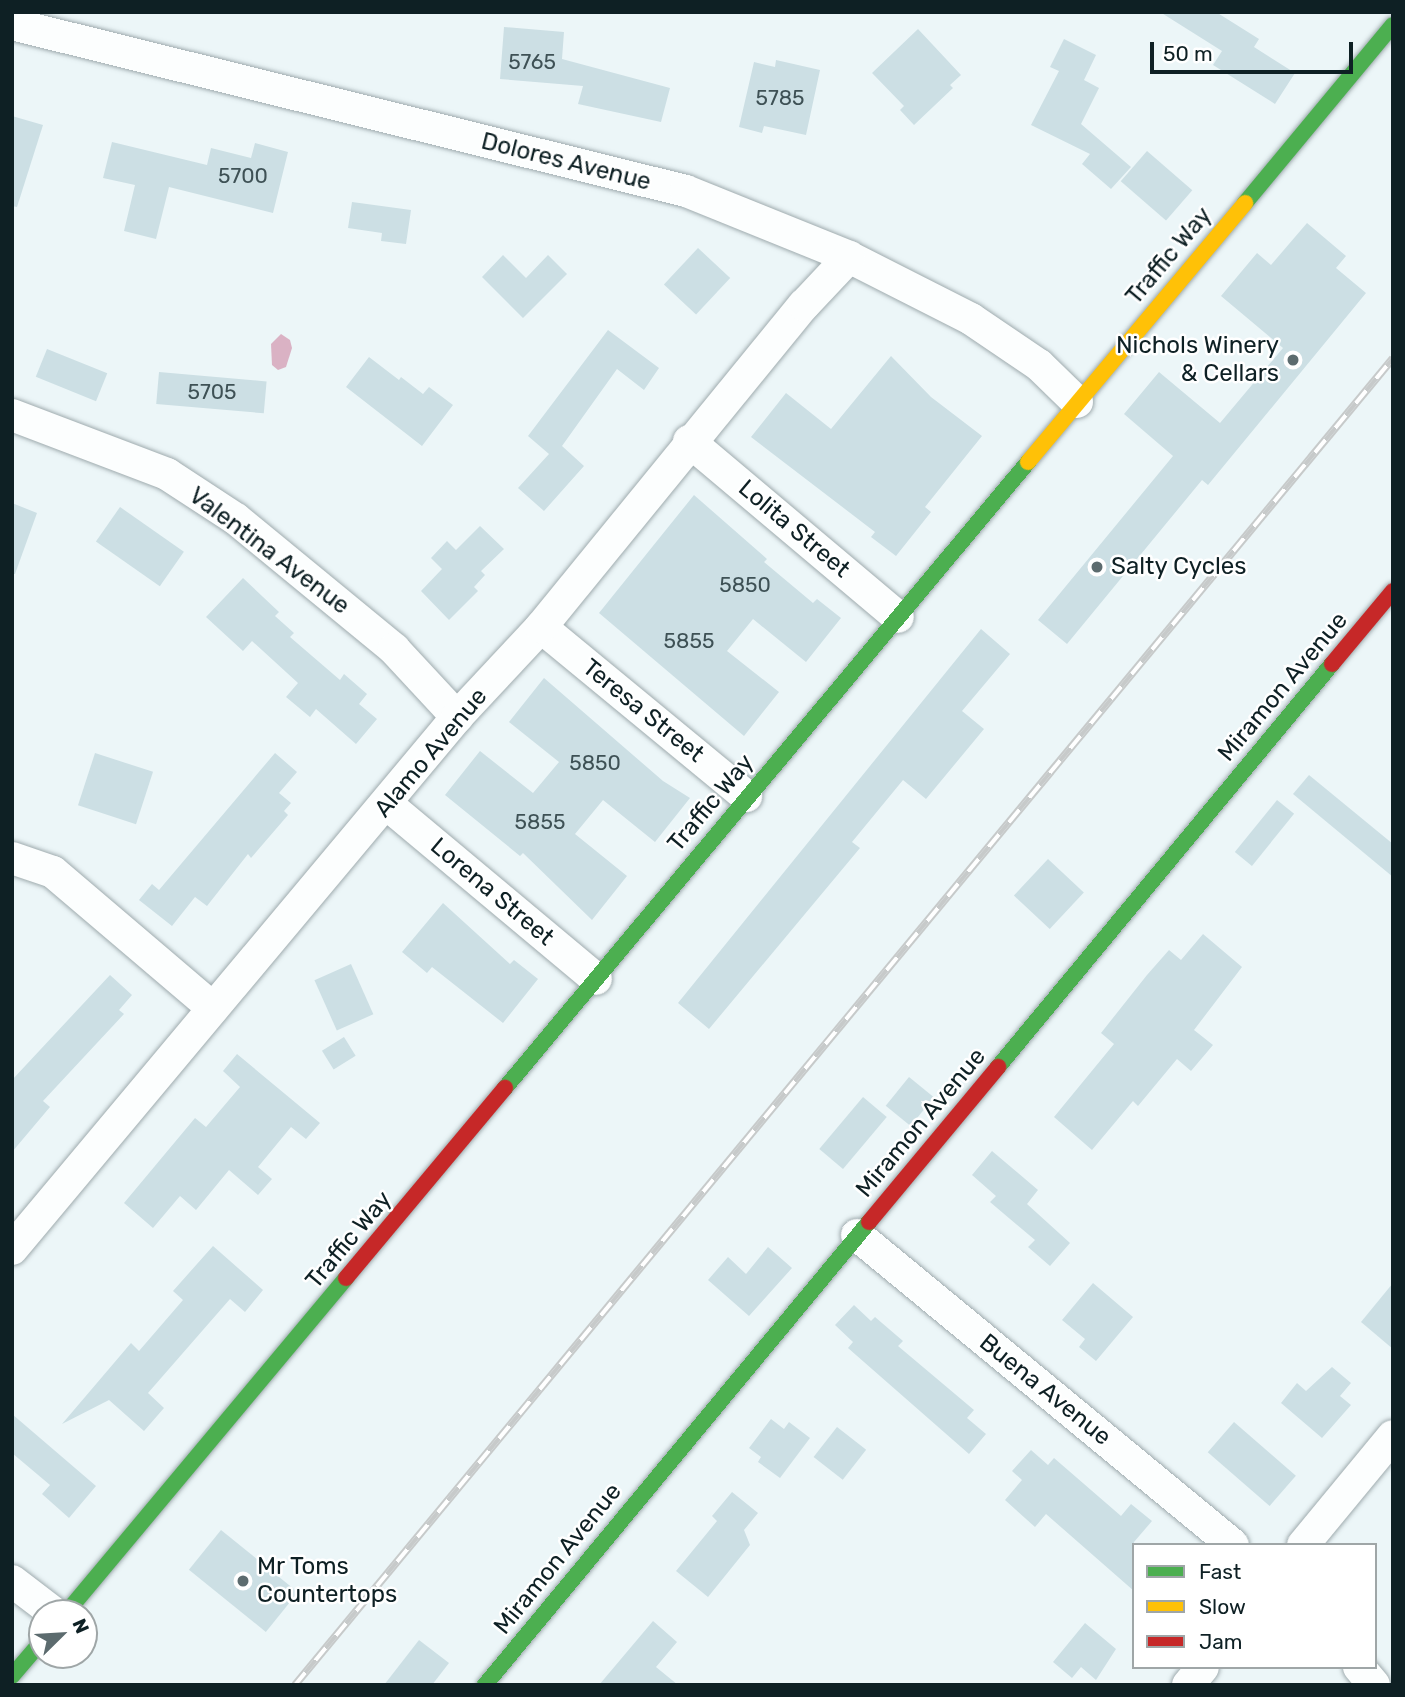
<!DOCTYPE html>
<style>
body{margin:0}
#map{position:relative;width:1405px;height:1697px;overflow:hidden;background:#ecf6f8;font-family:Rubik,sans-serif}
div>[style]{position:absolute}
[style*='--x']{left:calc(var(--x)*1px);top:calc(var(--y)*1px);width:calc(var(--w)*1px);rotate:calc(var(--a)*1deg)}
.water>*{inset:0;background:#dab2c4}
.building>*{inset:0;background:#ccdfe4;transform-origin:0 0}
.roads{filter:drop-shadow(0 0 2px #9fabae) drop-shadow(0 0 2px #9fabae)}
.street>*{height:32px;margin:-16px;padding:0 16px;transform-origin:16px;border-radius:16px;background:#fcfefe}
.fast>*{height:16px;margin:-8px;padding:0 8px;transform-origin:8px;border-radius:8px;background:#4caf50}
.slow>*{height:16px;margin:-8px;padding:0 8px;transform-origin:8px;border-radius:8px;background:#ffc107}
.jam>*{height:16px;margin:-8px;padding:0 8px;transform-origin:8px;border-radius:8px;background:#c62828}
.rail>*{height:8px;margin-top:-4px;transform-origin:0;background:repeating-linear-gradient(90deg,#fff 0 16px,#c7caca 0 32px);box-sizing:border-box;border-block:2px solid #c7caca}
.dots>*{width:19px;height:19px;translate:-50% -50%;box-sizing:border-box;border:4px solid #fff;border-radius:50%}
span{translate:-50% -50%;white-space:nowrap;text-align:center;line-height:1.15;-webkit-text-stroke:5px #fff;paint-order:stroke}
.number-label{font-size:21px;color:#3e5155}
.number-label span{-webkit-text-stroke-width:0}
.street-label{font-size:24px;color:#0e2024}
.poi-label{font-size:24px;color:#0e2024}
.right{translate:-100% -50%;text-align:right}
.left{translate:0 -50%;text-align:left}
.frame{position:absolute;inset:0;border:14px solid #0e2024;pointer-events:none}
.legend{position:absolute;left:1132px;top:1543px;width:245px;height:126px;box-sizing:border-box;background:#fff;border:2px solid #9fa6a7;margin:0;padding:9px 12px;list-style:none;font-size:21px;color:#0e2024}
.legend li{display:flex;align-items:center;gap:14px;height:35px}
.legend b{width:35px;border:2px solid #9fa6a7}
.north{position:absolute;left:28px;top:1599px;width:70px;height:70px;box-sizing:border-box;background:#fff;border:2px solid #9fa6a7;border-radius:50%;rotate:66deg;font-size:19px;font-weight:700;line-height:28px;text-align:center;color:#0e2024}
.north::after{content:'';display:block;margin:auto;width:24px;height:32px;background:#5c6b6e;clip-path:polygon(50% 0,100% 100%,50% 72%,0 100%)}
.scale{position:absolute;left:1150px;top:42px;width:203px;height:32px;box-sizing:border-box;border:4px solid #0e2024;border-top:0;padding-left:9px;font-size:21px;line-height:24px;white-space:nowrap;color:#0e2024;-webkit-text-stroke:5px #fff;paint-order:stroke}
</style>
<div id="map">
<div class="water">
<i style="clip-path:polygon(281px 334px,290px 340px,292px 348px,286px 367px,278px 370px,272px 365px,271px 344px)"></i>
</div>
<div class="building">
<i style="clip-path:polygon(1160px 12px,1216px 12px,1259px 39px,1254px 47px,1295px 73px,1275px 104px,1213px 65px,1222px 51px)"></i>
<i style="clip-path:polygon(504px 27px,564px 32px,562px 59px,670px 88px,661px 122px,578px 104px,583px 86px,500px 79px)"></i>
<i style="clip-path:polygon(918px 29px,961px 75px,950px 85px,953px 88px,914px 125px,900px 110px,904px 106px,872px 73px)"></i>
<i style="clip-path:polygon(1064px 39px,1096px 55px,1084px 80px,1099px 88px,1081px 124px,1131px 167px,1111px 189px,1082px 164px,1090px 154px,1031px 125px,1059px 71px,1050px 67px)"></i>
<i style="clip-path:polygon(776px 60px,820px 70px,806px 135px,764px 126px,762px 133px,739px 127px,754px 62px,775px 67px)"></i>
<i style="clip-path:polygon(12px 116px,43px 125px,17px 207px,12px 206px)"></i>
<i style="clip-path:polygon(112px 142px,207px 165px,211px 148px,251px 158px,255px 143px,288px 152px,273px 213px,169px 187px,156px 239px,124px 231px,135px 185px,103px 178px)"></i>
<i style="left:1147px;top:151px;width:60px;height:40px;rotate:41deg"></i>
<i style="clip-path:polygon(352px 202px,411px 210px,406px 244px,381px 241px,382px 233px,348px 228px)"></i>
<i style="clip-path:polygon(1307px 223px,1346px 256px,1336px 268px,1366px 293px,1208px 485px,1202px 480px,1067px 644px,1038px 620px,1173px 456px,1124px 414px,1159px 372px,1220px 423px,1283px 348px,1221px 296px,1257px 253px,1271px 265px)"></i>
<i style="left:698px;top:248px;width:44px;height:50px;rotate:43deg"></i>
<i style="clip-path:polygon(503px 255px,526px 278px,548px 255px,567px 274px,523px 318px,482px 277px)"></i>
<i style="clip-path:polygon(608px 330px,659px 368px,644px 390px,617px 369px,562px 446px,584px 466px,544px 511px,518px 488px,549px 454px,528px 436px)"></i>
<i style="left:47px;top:349px;width:65px;height:30px;rotate:22deg"></i>
<i style="clip-path:polygon(891px 356px,931px 397px,982px 436px,925px 507px,931px 512px,896px 556px,871px 537px,875px 532px,751px 437px,786px 393px,831px 429px)"></i>
<i style="clip-path:polygon(369px 357px,399px 380px,401px 377px,423px 394px,429px 387px,453px 405px,422px 446px,346px 387px)"></i>
<i style="left:159px;top:372px;width:108px;height:32px;rotate:5deg"></i>
<i style="clip-path:polygon(694px 495px,767px 559px,764px 562px,813px 603px,817px 599px,841px 618px,806px 662px,753px 619px,727px 651px,779px 692px,744px 736px,599px 613px)"></i>
<i style="clip-path:polygon(12px 503px,37px 513px,15px 574px,12px 574px)"></i>
<i style="left:120px;top:507px;width:78px;height:42px;rotate:35deg"></i>
<i style="clip-path:polygon(480px 526px,504px 549px,481px 571px,485px 575px,474px 587px,478px 591px,449px 620px,421px 591px,442px 569px,431px 558px,447px 541px,456px 550px)"></i>
<i style="clip-path:polygon(243px 578px,279px 612px,275px 616px,294px 633px,290px 637px,340px 680px,344px 674px,367px 694px,359px 704px,377px 719px,356px 744px,316px 709px,310px 717px,286px 697px,298px 683px,252px 641px,243px 651px,206px 617px)"></i>
<i style="clip-path:polygon(981px 629px,1010px 654px,962px 711px,984px 729px,926px 799px,903px 780px,852px 842px,860px 848px,709px 1029px,678px 1003px)"></i>
<i style="clip-path:polygon(544px 678px,663px 781px,690px 798px,655px 842px,603px 800px,575px 834px,627px 876px,592px 920px,523px 853px,520px 856px,445px 795px,480px 751px,533px 793px,559px 762px,509px 722px)"></i>
<i style="left:95px;top:753px;width:61px;height:55px;rotate:18deg"></i>
<i style="clip-path:polygon(275px 753px,297px 772px,279px 793px,291px 803px,284px 811px,288px 815px,251px 858px,248px 854px,207px 906px,195px 897px,172px 926px,139px 900px,152px 884px,159px 890px)"></i>
<i style="clip-path:polygon(1309px 775px,1393px 844px,1393px 877px,1293px 794px)"></i>
<i style="left:1277px;top:800px;width:22px;height:67px;rotate:39deg"></i>
<i style="left:1048px;top:859px;width:49px;height:50px;rotate:43deg"></i>
<i style="clip-path:polygon(443px 903px,510px 964px,514px 960px,538px 979px,503px 1023px,432px 967px,427px 973px,402px 952px)"></i>
<i style="clip-path:polygon(1203px 934px,1242px 967px,1194px 1030px,1213px 1045px,1191px 1071px,1177px 1059px,1138px 1106px,1133px 1101px,1092px 1150px,1054px 1117px,1114px 1044px,1101px 1033px,1147px 975px,1169px 950px,1181px 960px)"></i>
<i style="left:351px;top:964px;width:55px;height:40px;rotate:66deg"></i>
<i style="clip-path:polygon(110px 975px,132px 995px,119px 1010px,124px 1014px,43px 1101px,50px 1107px,12px 1152px,12px 1080px)"></i>
<i style="left:344px;top:1037px;width:22px;height:26px;rotate:58deg"></i>
<i style="clip-path:polygon(237px 1054px,320px 1123px,306px 1139px,291px 1127px,258px 1167px,272px 1179px,258px 1195px,229px 1170px,196px 1210px,180px 1196px,153px 1228px,124px 1203px,195px 1118px,206px 1127px,240px 1087px,223px 1071px)"></i>
<i style="left:909px;top:1077px;width:32px;height:37px;rotate:39deg"></i>
<i style="left:863px;top:1097px;width:31px;height:68px;rotate:40deg"></i>
<i style="clip-path:polygon(992px 1151px,1038px 1190px,1027px 1204px,1070px 1243px,1050px 1266px,1028px 1247px,1035px 1240px,990px 1202px,996px 1196px,972px 1175px)"></i>
<i style="clip-path:polygon(213px 1246px,263px 1290px,245px 1312px,230px 1299px,148px 1393px,164px 1408px,144px 1431px,109px 1400px,62px 1424px,131px 1343px,139px 1351px,183px 1300px,173px 1291px)"></i>
<i style="clip-path:polygon(768px 1247px,792px 1268px,749px 1316px,708px 1280px,728px 1257px,746px 1274px)"></i>
<i style="clip-path:polygon(1093px 1283px,1133px 1317px,1096px 1361px,1079px 1347px,1085px 1339px,1062px 1320px)"></i>
<i style="clip-path:polygon(1393px 1283px,1393px 1349px,1361px 1322px)"></i>
<i style="clip-path:polygon(854px 1305px,871px 1321px,875px 1317px,903px 1341px,898px 1346px,974px 1410px,967px 1418px,986px 1434px,969px 1454px,848px 1348px,853px 1342px,835px 1325px)"></i>
<i style="clip-path:polygon(1332px 1367px,1351px 1383px,1340px 1396px,1351px 1405px,1322px 1438px,1281px 1403px,1297px 1383px,1306px 1391px)"></i>
<i style="clip-path:polygon(12px 1414px,96px 1486px,69px 1518px,42px 1494px,50px 1485px,12px 1453px)"></i>
<i style="clip-path:polygon(771px 1419px,784px 1429px,789px 1422px,810px 1438px,780px 1478px,758px 1462px,761px 1457px,749px 1448px)"></i>
<i style="left:1234px;top:1422px;width:82px;height:40px;rotate:41deg"></i>
<i style="left:837px;top:1427px;width:37px;height:38px;rotate:38deg"></i>
<i style="clip-path:polygon(1031px 1450px,1048px 1465px,1054px 1458px,1121px 1516px,1131px 1504px,1152px 1521px,1134px 1542px,1134px 1591px,1046px 1514px,1035px 1527px,1005px 1500px,1022px 1480px,1012px 1471px)"></i>
<i style="clip-path:polygon(732px 1492px,758px 1513px,744px 1530px,750px 1545px,708px 1597px,676px 1571px,717px 1521px,712px 1516px)"></i>
<i style="left:221px;top:1530px;width:99px;height:51px;rotate:39deg"></i>
<i style="clip-path:polygon(653px 1621px,677px 1642px,656px 1667px,678px 1685px,599px 1685px)"></i>
<i style="clip-path:polygon(1085px 1623px,1116px 1649px,1096px 1680px,1081px 1667px,1072px 1678px,1053px 1662px)"></i>
<i style="clip-path:polygon(419px 1640px,449px 1663px,432px 1685px,384px 1685px)"></i>
</div>
<div class="roads">
<div class="street">
<i style="--x:12;--y:24;--w:694;--a:13.92"></i>
<i style="--x:686;--y:191;--w:176;--a:22"></i>
<i style="--x:849;--y:257;--w:137;--a:26.9"></i>
<i style="--x:971;--y:319;--w:82;--a:34.1"></i>
<i style="--x:1039;--y:365;--w:53;--a:44.2"></i>
<i style="--x:12;--y:415;--w:166;--a:20.8"></i>
<i style="--x:167;--y:474;--w:82;--a:33.1"></i>
<i style="--x:236;--y:519;--w:205;--a:39.4"></i>
<i style="--x:394;--y:649;--w:93;--a:47.2"></i>
<i style="--x:689;--y:441;--w:273;--a:40.1"></i>
<i style="--x:541;--y:627;--w:266;--a:39.5"></i>
<i style="--x:388;--y:805;--w:271;--a:39.9"></i>
<i style="--x:12;--y:858;--w:43;--a:18.9"></i>
<i style="--x:53;--y:872;--w:210;--a:40.4"></i>
<i style="--x:857;--y:1235;--w:487;--a:39.5"></i>
<i style="--x:12;--y:1249;--w:694;--a:-50.09"></i>
<i style="--x:457;--y:717;--w:123;--a:-47"></i>
<i style="--x:541;--y:627;--w:416;--a:-50.8"></i>
<i style="--x:804;--y:305;--w:66;--a:-46.8"></i>
<i style="--x:1303;--y:1545;--w:141;--a:-50.5"></i>
<i style="--x:12;--y:1581;--w:53;--a:37.3"></i>
<i style="--x:1359;--y:1667;--w:23;--a:50"></i>
<i style="--x:1188;--y:1685;--w:23;--a:-50"></i>
</div>
<div class="fast">
<i style="--x:1245;--y:203;--w:231;--a:-50.3"></i>
<i style="--x:998;--y:1067;--w:523;--a:-50.35"></i>
<i style="--x:505;--y:1088;--w:816;--a:-50.12"></i>
<i style="--x:66;--y:1613;--w:437;--a:-50.1"></i>
<i style="--x:12;--y:1676;--w:46;--a:-49.4"></i>
<i style="--x:485;--y:1685;--w:602;--a:-50.33"></i>
</div>
<div class="slow">
<i style="--x:1028;--y:462;--w:338;--a:-50"></i>
</div>
<div class="jam">
<i style="--x:1332;--y:664;--w:95;--a:-50.1"></i>
<i style="--x:869;--y:1222;--w:202;--a:-50.2"></i>
<i style="--x:346;--y:1278;--w:248;--a:-50.1"></i>
</div>
</div>
<div class="rail">
<i style="--x:295;--y:1685;--w:1722;--a:-50.39"></i>
</div>
<div class="dots">
<i style="left:1293px;top:360px;background:#5c6b6e"></i>
<i style="left:1097px;top:567px;background:#5c6b6e"></i>
<i style="left:243px;top:1581px;background:#5c6b6e"></i>
</div>
<div class="number-label">
<span style="left:532px;top:62px">5765</span>
<span style="left:780px;top:98px">5785</span>
<span style="left:243px;top:176px">5700</span>
<span style="left:212px;top:392px">5705</span>
<span style="left:745px;top:585px">5850</span>
<span style="left:689px;top:641px">5855</span>
<span style="left:595px;top:763px">5850</span>
<span style="left:540px;top:822px">5855</span>
</div>
<div class="street-label">
<span style="left:566px;top:162px;rotate:14deg">Dolores Avenue</span>
<span style="left:1169px;top:256px;rotate:-50deg">Traffic Way</span>
<span style="left:794px;top:529px;rotate:40deg">Lolita Street</span>
<span style="left:269px;top:551px;rotate:37deg">Valentina Avenue</span>
<span style="left:1283px;top:687px;rotate:-50deg">Miramon Avenue</span>
<span style="left:643px;top:711px;rotate:39deg">Teresa Street</span>
<span style="left:431px;top:753px;rotate:-50deg">Alamo Avenue</span>
<span style="left:711px;top:803px;rotate:-50deg">Traffic Way</span>
<span style="left:492px;top:892px;rotate:40deg">Lorena Street</span>
<span style="left:921px;top:1123px;rotate:-50deg">Miramon Avenue</span>
<span style="left:349px;top:1240px;rotate:-50deg">Traffic Way</span>
<span style="left:1045px;top:1390px;rotate:39deg">Buena Avenue</span>
<span style="left:558px;top:1559px;rotate:-51deg">Miramon Avenue</span>
</div>
<div class="poi-label">
<span class="right" style="left:1279px;top:360px">Nichols Winery<br>&amp; Cellars</span>
<span class="left" style="left:1111px;top:567px">Salty Cycles</span>
<span class="left" style="left:257px;top:1581px">Mr Toms<br>Countertops</span>
</div>
<div class="frame"></div>
<ul class="legend">
<li><b style="height:9px;background:#4caf50"></b>Fast</li>
<li><b style="height:9px;background:#ffc107"></b>Slow</li>
<li><b style="height:9px;background:#c62828"></b>Jam</li>
</ul>
<div class="north">N</div>
<div class="scale">50 m</div>
</div>
